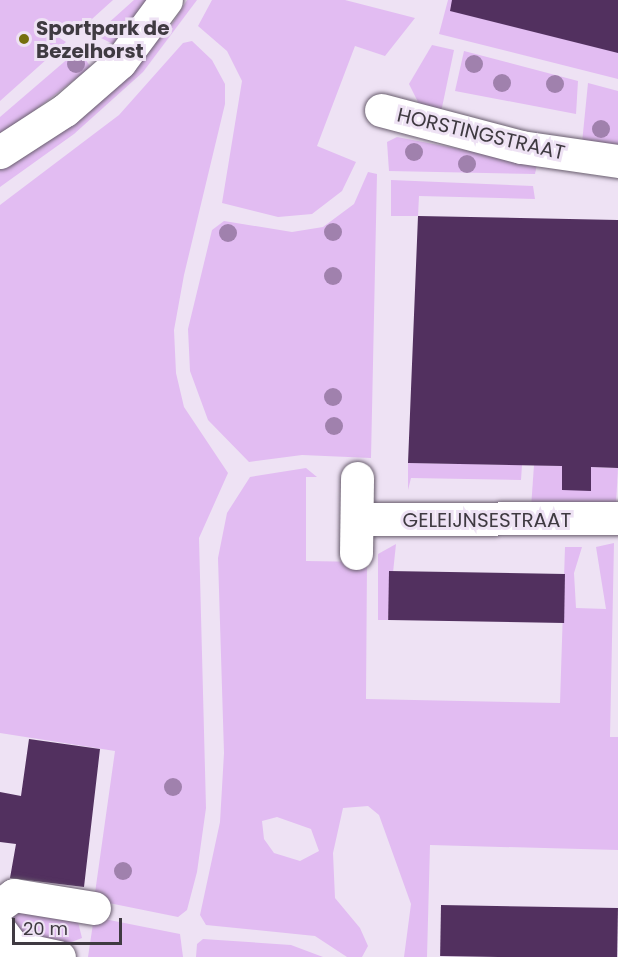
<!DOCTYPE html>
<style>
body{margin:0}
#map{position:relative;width:618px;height:957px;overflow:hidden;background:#eee2f4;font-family:Poppins,sans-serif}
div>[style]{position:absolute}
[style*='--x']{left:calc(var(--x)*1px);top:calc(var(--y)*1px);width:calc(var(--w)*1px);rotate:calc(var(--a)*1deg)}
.green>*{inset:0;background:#e2bcf2}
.building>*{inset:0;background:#52305f;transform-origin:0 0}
.roads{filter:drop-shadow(0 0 2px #685d6d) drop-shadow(0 0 2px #685d6d)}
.minor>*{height:33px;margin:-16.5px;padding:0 16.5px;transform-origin:16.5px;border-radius:16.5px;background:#fff}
.trees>*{width:18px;height:18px;margin:-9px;border-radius:50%;background:#a081ad}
.dots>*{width:16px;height:16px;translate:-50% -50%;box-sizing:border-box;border:3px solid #eee2f4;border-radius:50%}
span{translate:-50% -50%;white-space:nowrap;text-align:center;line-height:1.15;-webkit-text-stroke:6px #eee2f4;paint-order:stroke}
.poi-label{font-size:20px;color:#3f3a41;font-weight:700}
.left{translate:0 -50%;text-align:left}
.street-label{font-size:20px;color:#3f3a41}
.scale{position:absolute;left:12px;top:918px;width:110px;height:27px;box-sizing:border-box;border:3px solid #3f3a41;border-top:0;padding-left:8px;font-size:18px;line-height:21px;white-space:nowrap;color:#3f3a41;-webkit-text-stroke:4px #eee2f4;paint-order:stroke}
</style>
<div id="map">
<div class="green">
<i style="clip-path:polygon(0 0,113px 0,82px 28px,71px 22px,55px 35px,66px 42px,0 101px)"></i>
<i style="clip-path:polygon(134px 0,147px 0,113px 44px,95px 35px)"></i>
<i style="clip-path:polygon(187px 0,197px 0,143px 72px,74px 134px,0 187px,0 170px,87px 113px,171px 26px)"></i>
<i style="clip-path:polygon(212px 0,345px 0,415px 18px,385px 56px,355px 46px,317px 146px,356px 162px,342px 191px,312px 214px,278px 217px,222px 203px,242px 81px,227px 51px,198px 26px)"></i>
<i style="clip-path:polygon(448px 0,618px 0,618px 79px,439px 34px)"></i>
<i style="clip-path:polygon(192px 41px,212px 60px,225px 84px,225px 104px,184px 275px,174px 330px,176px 373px,184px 407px,228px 473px,199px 538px,206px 808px,197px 872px,187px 910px,178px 917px,94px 900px,115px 751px,0 733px,0 205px,119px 115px,183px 43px)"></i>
<i style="clip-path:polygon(432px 45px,454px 50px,440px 117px,421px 108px,409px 84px)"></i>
<i style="clip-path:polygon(78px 50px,91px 67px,0 137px,0 117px)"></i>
<i style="clip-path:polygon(464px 51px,578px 81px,576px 114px,455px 91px)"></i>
<i style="clip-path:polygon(588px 83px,618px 91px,618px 148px,582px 143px)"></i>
<i style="clip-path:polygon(397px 137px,537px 164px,535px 174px,389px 171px,387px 142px)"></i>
<i style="clip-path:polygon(368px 172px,377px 174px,371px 458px,302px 455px,249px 462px,208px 420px,190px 371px,188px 329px,212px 230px,224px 221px,292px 232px,323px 227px,354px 204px)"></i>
<i style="clip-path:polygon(391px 180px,533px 186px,535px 199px,419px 196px,418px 216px,391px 216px)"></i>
<i style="clip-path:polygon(408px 463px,522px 465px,521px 480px,411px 478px,408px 490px)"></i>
<i style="clip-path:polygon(534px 465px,618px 468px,616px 504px,531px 508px)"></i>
<i style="clip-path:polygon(evenodd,306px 468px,317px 477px,306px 477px,306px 561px,367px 562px,366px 699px,560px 703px,565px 547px,582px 547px,574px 573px,576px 608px,606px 609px,596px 547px,614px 543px,610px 737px,618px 737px,618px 850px,430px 845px,427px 957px,404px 957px,411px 904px,379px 815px,368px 806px,343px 808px,333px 853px,335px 898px,360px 928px,368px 946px,362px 957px,347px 957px,315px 936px,206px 925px,200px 915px,220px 822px,224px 753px,218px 558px,227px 513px,250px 477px,306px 468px,277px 817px,311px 829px,319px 851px,300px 861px,274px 853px,264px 839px,262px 821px,277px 817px)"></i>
<i style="clip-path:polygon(396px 544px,388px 620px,378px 620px,378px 554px)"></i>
<i style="clip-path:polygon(40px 911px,78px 922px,82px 938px,59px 947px,17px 934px,8px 920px,14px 913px)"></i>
<i style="clip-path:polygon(94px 917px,180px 934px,183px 957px,88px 957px)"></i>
<i style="clip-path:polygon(203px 939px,291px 945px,323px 957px,196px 957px,197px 944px)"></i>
</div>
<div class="building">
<i style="clip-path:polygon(452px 0,618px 0,618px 53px,450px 11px)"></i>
<i style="clip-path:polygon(418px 216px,618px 220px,618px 468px,591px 467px,591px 491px,562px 490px,562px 466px,408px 463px)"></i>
<i style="left:389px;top:571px;width:176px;height:49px;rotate:1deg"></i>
<i style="clip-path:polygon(29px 739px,100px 749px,84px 887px,10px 878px,16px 844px,0 842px,0 792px,21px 796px)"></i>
<i style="left:441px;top:905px;width:177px;height:51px;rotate:1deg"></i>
</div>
<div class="roads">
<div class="minor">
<i style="--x:381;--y:110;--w:145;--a:14.8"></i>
<i style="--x:521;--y:147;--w:98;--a:8.2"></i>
<i style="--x:0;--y:152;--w:77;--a:-32.9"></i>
<i style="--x:65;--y:110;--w:73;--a:-41.1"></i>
<i style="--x:120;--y:62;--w:77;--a:-53.4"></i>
<i style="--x:357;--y:519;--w:261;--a:-0.2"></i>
<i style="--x:356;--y:553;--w:75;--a:-89.2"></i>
<i style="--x:0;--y:905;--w:17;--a:-36"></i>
<i style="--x:14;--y:895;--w:81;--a:9.2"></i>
<i style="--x:0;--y:930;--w:21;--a:53"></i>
<i style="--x:13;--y:947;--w:47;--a:12.3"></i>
</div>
</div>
<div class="trees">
<i style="left:76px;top:64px"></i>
<i style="left:474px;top:64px"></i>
<i style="left:502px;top:83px"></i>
<i style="left:555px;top:84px"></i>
<i style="left:601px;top:129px"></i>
<i style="left:414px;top:152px"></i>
<i style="left:467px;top:164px"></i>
<i style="left:333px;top:232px"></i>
<i style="left:228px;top:233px"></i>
<i style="left:333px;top:276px"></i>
<i style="left:333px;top:397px"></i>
<i style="left:334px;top:426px"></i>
<i style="left:173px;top:787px"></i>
<i style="left:123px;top:871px"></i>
</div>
<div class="dots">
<i style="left:24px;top:39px;background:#756f0e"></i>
</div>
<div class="poi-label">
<span class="left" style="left:36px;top:40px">Sportpark de<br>Bezelhorst</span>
</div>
<div class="street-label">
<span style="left:481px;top:134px;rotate:13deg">HORSTINGSTRAAT</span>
<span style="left:487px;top:520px">GELEIJNSESTRAAT</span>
</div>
<div class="scale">20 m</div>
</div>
